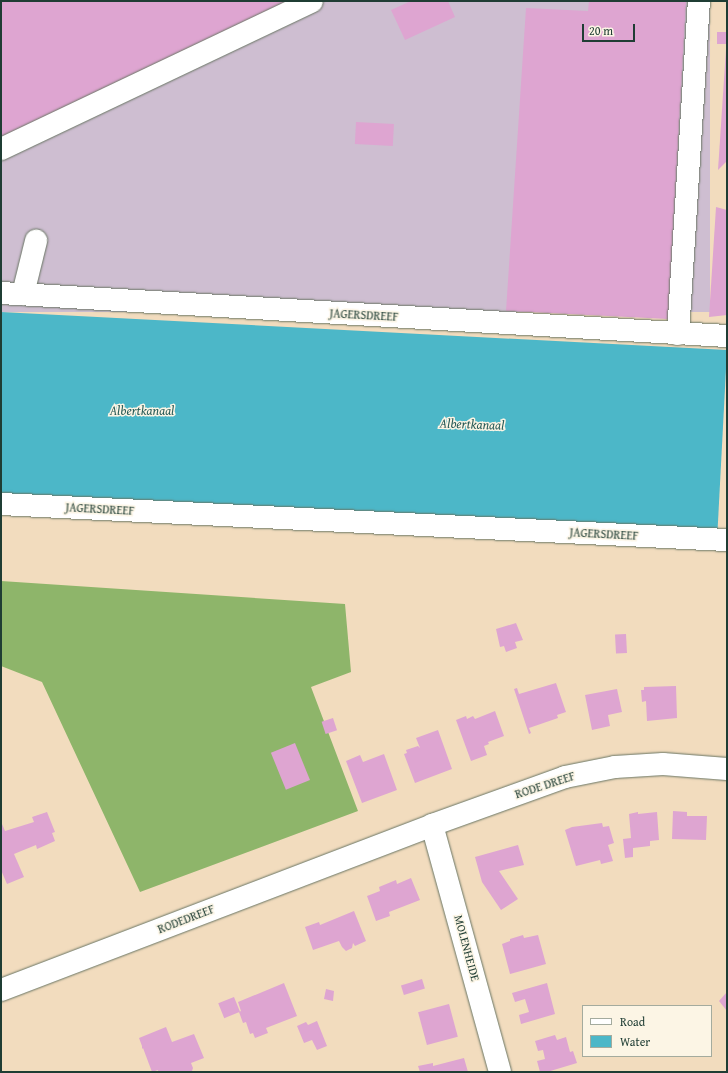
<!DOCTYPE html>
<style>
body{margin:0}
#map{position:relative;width:728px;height:1073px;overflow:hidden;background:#f2dcbe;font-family:"Gentium Book Plus",serif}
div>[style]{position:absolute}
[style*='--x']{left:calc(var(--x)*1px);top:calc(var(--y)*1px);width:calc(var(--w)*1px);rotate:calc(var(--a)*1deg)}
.industrial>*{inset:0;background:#cebed1;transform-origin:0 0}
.forest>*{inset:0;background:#8eb56a}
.water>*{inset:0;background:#4cb7c8;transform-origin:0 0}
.building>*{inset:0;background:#dea5d1;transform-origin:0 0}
.roads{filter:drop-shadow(0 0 1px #697564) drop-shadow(0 0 1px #697564)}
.minor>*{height:22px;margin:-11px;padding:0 11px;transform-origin:11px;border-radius:11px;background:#fff}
span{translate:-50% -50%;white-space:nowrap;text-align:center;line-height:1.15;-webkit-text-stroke:3px #fcf5e5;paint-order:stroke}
.street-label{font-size:12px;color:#1f3d34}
.water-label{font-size:13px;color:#2a5c59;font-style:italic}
.frame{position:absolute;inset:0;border:2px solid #1f3d34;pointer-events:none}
.legend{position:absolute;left:582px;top:1005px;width:130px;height:52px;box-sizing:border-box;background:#fcf5e5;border:1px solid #a4ab9e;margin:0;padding:5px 7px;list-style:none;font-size:12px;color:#1f3d34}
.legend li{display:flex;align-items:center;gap:8px;height:20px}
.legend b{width:20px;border:1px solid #a4ab9e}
.scale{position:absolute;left:582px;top:24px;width:53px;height:18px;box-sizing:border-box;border:2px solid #1f3d34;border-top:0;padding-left:5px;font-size:12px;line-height:14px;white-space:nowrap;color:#1f3d34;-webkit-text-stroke:3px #fcf5e5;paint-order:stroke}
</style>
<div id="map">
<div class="industrial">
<i style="left:1px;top:1px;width:709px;height:311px"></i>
</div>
<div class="forest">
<i style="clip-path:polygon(1px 581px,345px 604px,351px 672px,311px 687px,358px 811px,140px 892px,42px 682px,1px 666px)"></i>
</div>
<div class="water">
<i style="left:1px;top:312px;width:727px;height:183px;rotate:3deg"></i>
</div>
<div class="building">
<i style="clip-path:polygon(1px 1px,290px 1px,1px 138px)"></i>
<i style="clip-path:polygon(411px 1px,448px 1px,455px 17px,405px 40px,391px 10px)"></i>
<i style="clip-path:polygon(589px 1px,686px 1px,668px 319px,506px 311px,526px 8px,588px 11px)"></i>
<i style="left:717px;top:32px;width:10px;height:12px"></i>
<i style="clip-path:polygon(726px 49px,727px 161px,718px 170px)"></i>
<i style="left:356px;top:122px;width:38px;height:22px;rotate:3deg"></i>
<i style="clip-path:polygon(716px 207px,727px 210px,727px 315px,709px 317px)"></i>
<i style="clip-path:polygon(516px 623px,523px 640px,515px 642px,517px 648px,506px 652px,504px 646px,500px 647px,496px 629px)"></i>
<i style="left:626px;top:634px;width:19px;height:11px;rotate:87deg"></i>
<i style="clip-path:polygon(556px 683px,566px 712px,557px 715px,558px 718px,529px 728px,531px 733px,529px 734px,514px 689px,517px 688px,519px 694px)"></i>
<i style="clip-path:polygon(676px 686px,677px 718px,647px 721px,646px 701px,642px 702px,641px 690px,644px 690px,644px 687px)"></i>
<i style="clip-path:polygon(617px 689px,622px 712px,608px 715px,610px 726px,592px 730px,585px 695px)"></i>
<i style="clip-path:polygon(495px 711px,504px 736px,488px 742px,489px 744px,484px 746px,487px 755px,471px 761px,456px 720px,466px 716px,467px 719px,473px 716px,475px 719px)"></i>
<i style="left:333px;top:718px;width:13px;height:12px;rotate:72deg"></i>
<i style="clip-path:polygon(438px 730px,452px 769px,415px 783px,404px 754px,407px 753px,406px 750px,418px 746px,420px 748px,416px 738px)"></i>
<i style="left:295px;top:743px;width:40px;height:26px;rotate:68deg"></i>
<i style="clip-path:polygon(384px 754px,397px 790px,362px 803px,346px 761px,360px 755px,363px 762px)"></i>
<i style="clip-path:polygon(673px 811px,687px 812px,687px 816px,707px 816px,706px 840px,672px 839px)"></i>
<i style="clip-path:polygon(47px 812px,55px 832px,52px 833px,55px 841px,37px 849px,36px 845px,14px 854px,24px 877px,7px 884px,1px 870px,1px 824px,2px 824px,5px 831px,34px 822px,32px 817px)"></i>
<i style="clip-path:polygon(638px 812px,638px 814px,657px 812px,659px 840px,650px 841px,650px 846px,633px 848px,633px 857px,625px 858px,623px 839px,631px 838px,629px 814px)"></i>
<i style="clip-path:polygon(602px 823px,603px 827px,609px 826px,614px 843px,608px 845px,613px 861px,601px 864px,600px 860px,576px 866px,565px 830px,572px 827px)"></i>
<i style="clip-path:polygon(518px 845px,524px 865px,499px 871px,518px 899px,501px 910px,482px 882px,475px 857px)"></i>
<i style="clip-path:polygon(411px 878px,420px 900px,389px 912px,390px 916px,376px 921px,367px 896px,380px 891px,379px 887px,396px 880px,397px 884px)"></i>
<i style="clip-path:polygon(354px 911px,366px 941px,355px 946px,353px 943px,352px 948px,346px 951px,342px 947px,339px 941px,313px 950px,305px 927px,319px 922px,320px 925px)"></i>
<i style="clip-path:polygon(523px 935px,524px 938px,538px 935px,546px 964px,510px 974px,502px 944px,510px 941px,510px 939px)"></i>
<i style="left:422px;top:979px;width:10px;height:22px;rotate:73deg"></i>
<i style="clip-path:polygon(284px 983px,297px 1016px,266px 1028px,268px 1033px,255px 1038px,253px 1033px,250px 1034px,246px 1022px,243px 1023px,239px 1012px,241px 1011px,238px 1002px)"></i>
<i style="clip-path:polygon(547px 983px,555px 1014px,521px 1024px,519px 1015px,529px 1012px,525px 999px,515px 1002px,512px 993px)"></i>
<i style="clip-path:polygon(326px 989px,334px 991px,333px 1001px,324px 999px)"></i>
<i style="clip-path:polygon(727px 992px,727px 1011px,719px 1001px)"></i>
<i style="left:234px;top:997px;width:16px;height:17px;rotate:68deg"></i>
<i style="left:449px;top:1004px;width:34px;height:32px;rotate:75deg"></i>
<i style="clip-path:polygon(317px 1021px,327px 1046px,317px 1050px,312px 1040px,304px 1043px,297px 1026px,306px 1022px,308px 1025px)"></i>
<i style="clip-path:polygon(166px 1027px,172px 1042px,194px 1034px,204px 1058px,191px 1063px,193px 1068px,192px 1071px,158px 1072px,158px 1070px,152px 1072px,143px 1048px,142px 1049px,142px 1046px,139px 1038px)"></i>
<i style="clip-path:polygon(555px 1035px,557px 1040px,566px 1037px,570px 1052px,573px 1051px,577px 1063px,547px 1072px,540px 1072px,537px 1061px,545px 1059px,543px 1050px,538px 1051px,535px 1041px)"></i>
<i style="clip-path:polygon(464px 1058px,468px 1072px,420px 1072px,418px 1066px,433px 1063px,433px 1066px)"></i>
</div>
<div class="roads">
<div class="minor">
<i style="--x:1;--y:149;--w:344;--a:-25.4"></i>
<i style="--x:1;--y:293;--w:727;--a:3.39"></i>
<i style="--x:23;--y:294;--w:55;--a:-76.2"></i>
<i style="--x:678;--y:334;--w:334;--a:-86.4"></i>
<i style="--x:1;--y:504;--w:727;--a:2.84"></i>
<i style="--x:432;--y:825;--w:256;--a:74.6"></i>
<i style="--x:1;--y:990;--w:462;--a:-20.9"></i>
<i style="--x:432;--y:825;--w:141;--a:-19.8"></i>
<i style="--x:565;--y:777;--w:51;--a:-11.3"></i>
<i style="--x:615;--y:767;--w:48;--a:-3.6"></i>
<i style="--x:663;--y:764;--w:64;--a:4.5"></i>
</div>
</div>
<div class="street-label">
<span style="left:364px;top:315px;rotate:3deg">JAGERSDREEF</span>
<span style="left:100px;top:509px;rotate:3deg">JAGERSDREEF</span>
<span style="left:604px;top:534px;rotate:3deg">JAGERSDREEF</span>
<span style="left:545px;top:785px;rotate:-18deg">RODE DREEF</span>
<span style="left:186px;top:919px;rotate:-21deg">RODEDREEF</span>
<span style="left:467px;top:948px;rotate:75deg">MOLENHEIDE</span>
</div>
<div class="water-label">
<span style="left:142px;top:411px">Albertkanaal</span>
<span style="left:472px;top:425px;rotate:2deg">Albertkanaal</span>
</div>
<div class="frame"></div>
<ul class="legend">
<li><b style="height:5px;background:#fff"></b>Road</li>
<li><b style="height:11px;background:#4cb7c8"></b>Water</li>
</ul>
<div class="scale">20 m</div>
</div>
